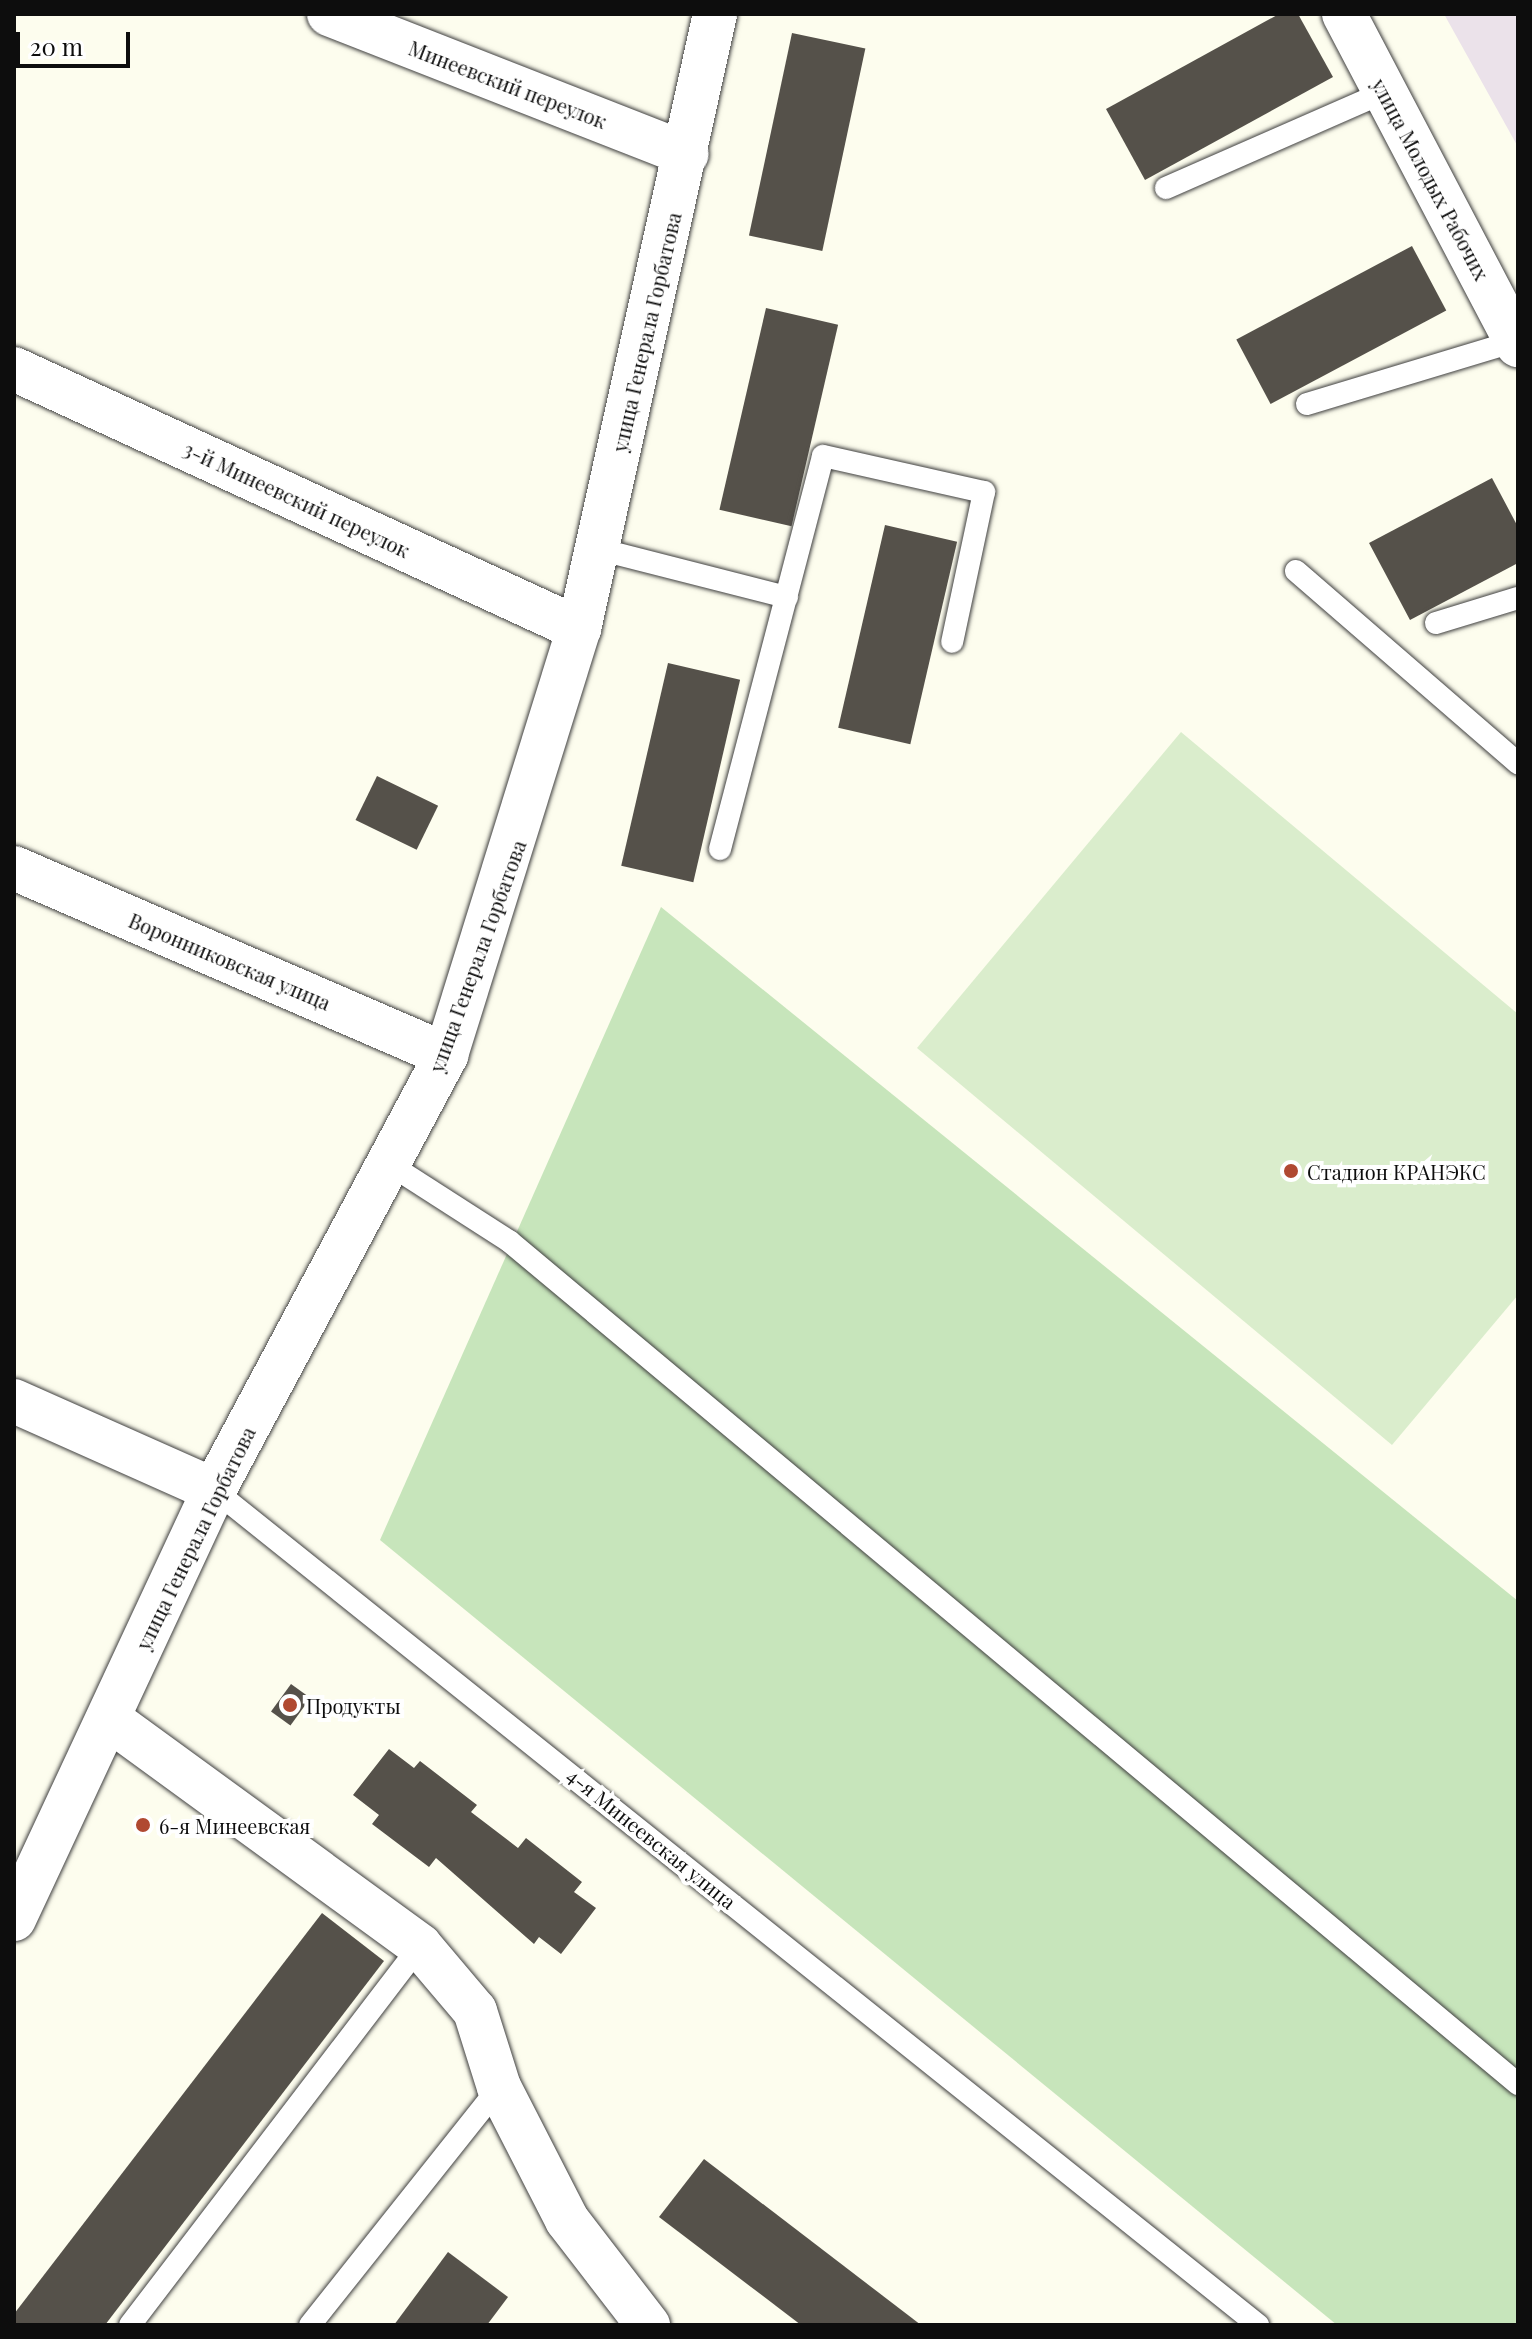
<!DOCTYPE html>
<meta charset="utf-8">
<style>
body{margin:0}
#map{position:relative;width:1532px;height:2339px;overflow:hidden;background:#fdfdee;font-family:"Playfair Display",serif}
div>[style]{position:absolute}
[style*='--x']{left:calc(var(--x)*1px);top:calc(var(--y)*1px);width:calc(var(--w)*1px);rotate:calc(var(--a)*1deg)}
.industrial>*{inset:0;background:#ebe2ea}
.green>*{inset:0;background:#c7e5bb}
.pitch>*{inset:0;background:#daedcc}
.building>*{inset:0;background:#55514a;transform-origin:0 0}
.roads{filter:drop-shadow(0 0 2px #404040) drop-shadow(0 0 2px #404040)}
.service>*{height:22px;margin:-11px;padding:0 11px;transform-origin:11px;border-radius:11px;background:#fff}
.minor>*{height:44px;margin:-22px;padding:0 22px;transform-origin:22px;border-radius:22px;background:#fff}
.tertiary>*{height:44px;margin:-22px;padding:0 22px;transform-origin:22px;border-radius:22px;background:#fff}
.dots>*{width:22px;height:22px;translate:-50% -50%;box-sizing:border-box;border:4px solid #fff;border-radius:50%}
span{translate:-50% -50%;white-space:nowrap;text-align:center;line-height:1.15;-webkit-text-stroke:8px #fff;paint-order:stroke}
.street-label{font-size:20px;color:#0d0d0d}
.poi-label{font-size:20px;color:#0d0d0d}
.left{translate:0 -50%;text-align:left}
.frame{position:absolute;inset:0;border:16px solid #0d0d0d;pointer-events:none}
.scale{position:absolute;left:16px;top:32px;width:114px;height:36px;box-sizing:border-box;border:4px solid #0d0d0d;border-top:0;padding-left:10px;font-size:24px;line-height:28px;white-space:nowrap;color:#0d0d0d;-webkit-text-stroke:6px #fff;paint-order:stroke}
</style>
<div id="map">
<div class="industrial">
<i style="clip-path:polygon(1444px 14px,1518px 14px,1518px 147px)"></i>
</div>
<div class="green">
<i style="clip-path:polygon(661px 907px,1518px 1601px,1518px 2325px,1337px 2325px,380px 1540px)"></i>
</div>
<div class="pitch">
<i style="clip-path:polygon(1181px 732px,1518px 1014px,1518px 1295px,1392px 1445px,917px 1048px)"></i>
</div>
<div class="building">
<i style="clip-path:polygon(1279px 14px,1298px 14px,1333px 77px,1145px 180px,1106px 109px)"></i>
<i style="left:792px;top:33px;width:75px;height:207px;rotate:12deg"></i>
<i style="left:1412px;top:246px;width:73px;height:199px;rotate:62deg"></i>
<i style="left:766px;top:308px;width:74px;height:207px;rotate:13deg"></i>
<i style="clip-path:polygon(1492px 478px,1518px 527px,1518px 563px,1410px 620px,1369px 543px)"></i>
<i style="left:885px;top:525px;width:74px;height:208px;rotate:13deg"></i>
<i style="left:668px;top:663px;width:74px;height:208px;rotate:13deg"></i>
<i style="left:377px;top:776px;width:68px;height:49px;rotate:26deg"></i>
<i style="left:291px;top:1684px;width:24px;height:34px;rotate:36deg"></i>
<i style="clip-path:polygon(389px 1749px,414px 1768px,420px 1761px,477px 1805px,471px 1812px,518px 1848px,526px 1838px,582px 1882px,574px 1892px,596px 1908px,561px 1954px,539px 1937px,534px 1944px,436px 1858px,429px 1867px,372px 1824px,379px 1815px,353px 1795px)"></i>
<i style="clip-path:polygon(322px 1913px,384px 1961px,105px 2325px,14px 2325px,14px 2314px)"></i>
<i style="clip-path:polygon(704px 2159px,921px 2325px,801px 2325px,659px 2217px)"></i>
<i style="clip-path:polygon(448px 2252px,508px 2297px,487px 2325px,394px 2325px)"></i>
</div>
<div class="roads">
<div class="service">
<i style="--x:1166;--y:188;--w:239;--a:-23.7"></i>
<i style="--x:1307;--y:404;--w:218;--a:-16.8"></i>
<i style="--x:598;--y:549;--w:195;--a:14.3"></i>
<i style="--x:1296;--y:571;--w:294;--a:40.9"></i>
<i style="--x:1436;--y:623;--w:86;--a:-17"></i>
<i style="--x:720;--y:849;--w:406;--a:-75.3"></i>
<i style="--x:823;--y:456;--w:165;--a:12.6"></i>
<i style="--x:984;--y:492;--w:153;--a:102"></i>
<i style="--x:389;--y:1164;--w:143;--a:32.7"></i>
<i style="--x:509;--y:1241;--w:1315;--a:39.88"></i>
<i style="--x:214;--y:1490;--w:1337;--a:38.65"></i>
<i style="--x:130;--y:2325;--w:477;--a:-52.6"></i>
<i style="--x:310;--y:2325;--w:304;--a:-51.5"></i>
</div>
<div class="minor">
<i style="--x:329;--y:14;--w:384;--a:21.4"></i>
<i style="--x:1344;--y:14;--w:374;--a:62.3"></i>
<i style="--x:14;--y:369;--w:622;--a:24.71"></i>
<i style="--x:14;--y:868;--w:471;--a:23.4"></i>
<i style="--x:14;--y:1401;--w:219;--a:24"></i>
<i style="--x:109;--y:1719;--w:385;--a:36.1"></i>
<i style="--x:420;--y:1946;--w:85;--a:49.8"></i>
<i style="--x:475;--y:2011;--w:80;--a:72.5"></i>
<i style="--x:499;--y:2087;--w:149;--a:62.9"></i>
<i style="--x:567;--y:2220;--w:133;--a:52.4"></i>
</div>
<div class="tertiary">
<i style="--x:14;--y:1919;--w:473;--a:-65"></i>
<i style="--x:214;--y:1490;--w:493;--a:-61.9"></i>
<i style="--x:446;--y:1055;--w:446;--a:-72.7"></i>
<i style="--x:579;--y:629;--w:630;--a:-77.53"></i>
</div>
</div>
<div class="dots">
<i style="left:1291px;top:1171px;background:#b04931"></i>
<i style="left:290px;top:1705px;background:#b04931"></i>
<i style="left:143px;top:1825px;background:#b04931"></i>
</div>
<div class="street-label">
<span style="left:508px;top:84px;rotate:21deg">Минеевский переулок</span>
<span style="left:1431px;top:179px;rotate:62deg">улица Молодых Рабочих</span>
<span style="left:646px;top:332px;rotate:-77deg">улица Генерала Горбатова</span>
<span style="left:297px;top:499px;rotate:25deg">3-й Минеевский переулок</span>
<span style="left:477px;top:956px;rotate:-70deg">улица Генерала Горбатова</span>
<span style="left:230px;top:961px;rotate:23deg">Воронниковская улица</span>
<span style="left:195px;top:1538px;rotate:-64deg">улица Генерала Горбатова</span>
<span style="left:652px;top:1838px;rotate:39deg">4-я Минеевская улица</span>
</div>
<div class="poi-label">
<span class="left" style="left:1307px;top:1171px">Стадион КРАНЭКС</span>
<span class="left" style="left:306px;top:1705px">Продукты</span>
<span class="left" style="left:159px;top:1825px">6-я Минеевская</span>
</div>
<div class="frame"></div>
<div class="scale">20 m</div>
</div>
